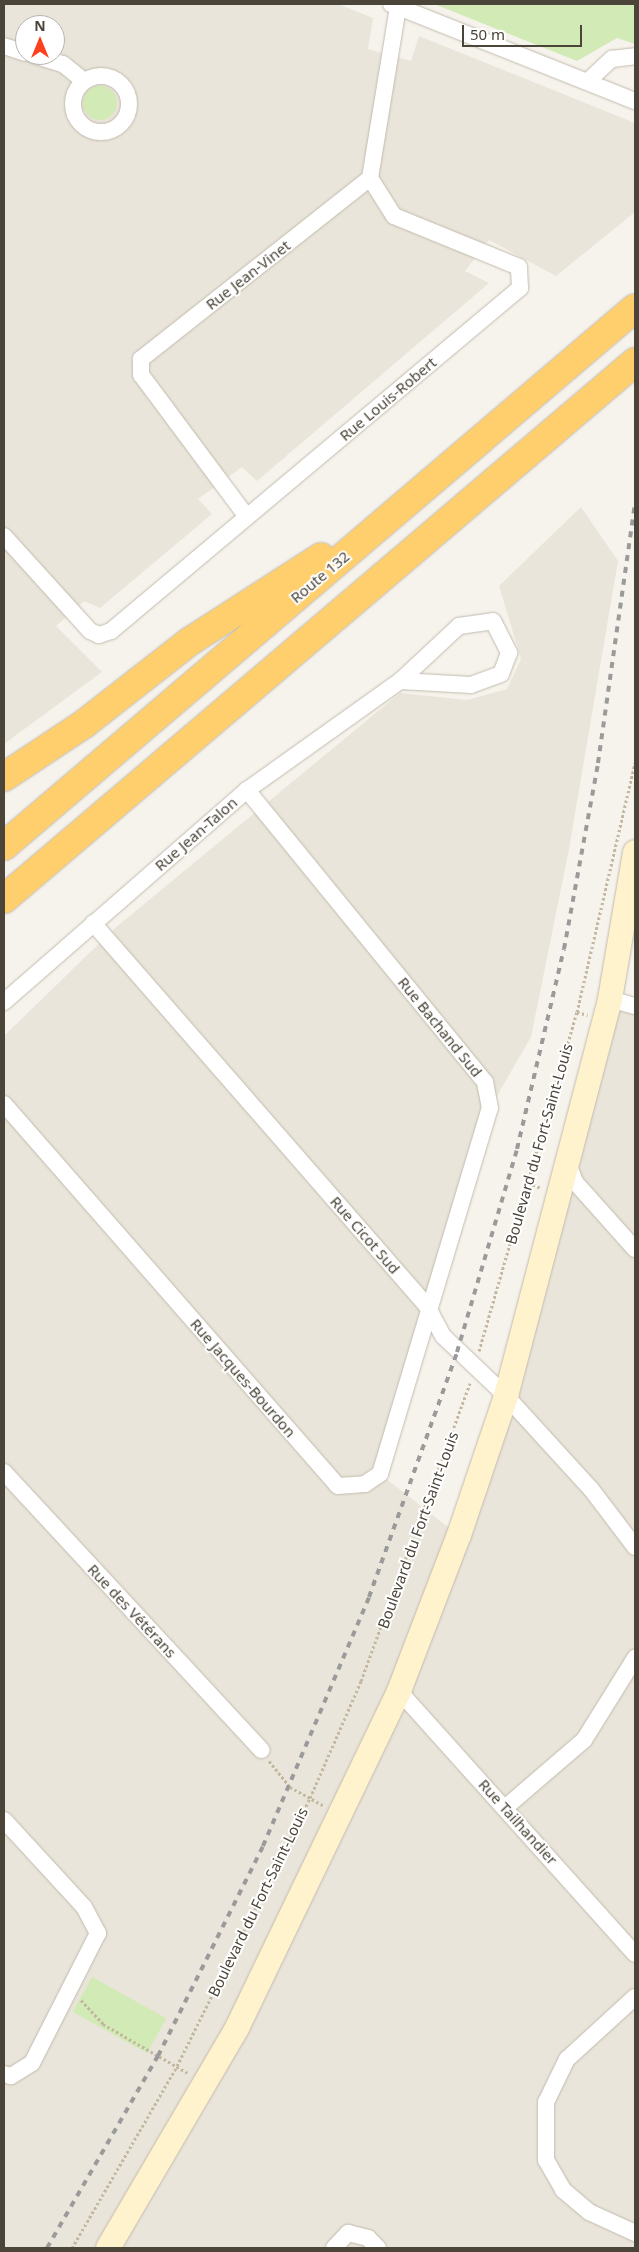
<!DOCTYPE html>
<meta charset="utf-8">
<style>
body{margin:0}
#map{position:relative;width:639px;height:2252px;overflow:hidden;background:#f6f3ec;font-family:"Noto Sans",sans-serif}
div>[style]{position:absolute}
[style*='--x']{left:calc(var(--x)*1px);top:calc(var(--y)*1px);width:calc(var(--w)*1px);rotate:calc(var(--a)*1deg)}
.residential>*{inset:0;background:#eae5da}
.green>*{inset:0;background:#d2eab5;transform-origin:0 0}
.round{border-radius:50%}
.path>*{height:3px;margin-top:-1.5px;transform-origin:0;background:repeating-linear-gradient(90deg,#c4b79f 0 2.5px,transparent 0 5px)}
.roads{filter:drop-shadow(0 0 1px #c2bbae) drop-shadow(0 0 1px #c2bbae)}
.street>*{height:16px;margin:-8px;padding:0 8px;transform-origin:8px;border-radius:8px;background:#fff}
.street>.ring{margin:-8px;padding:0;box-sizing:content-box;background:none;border:16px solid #fff;border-radius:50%}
.secondary>*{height:24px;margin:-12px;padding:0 12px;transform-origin:12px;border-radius:12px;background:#fff3cd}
.highway>*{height:28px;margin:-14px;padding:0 14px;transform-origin:14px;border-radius:14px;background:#ffcf6e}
.rail>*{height:4px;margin-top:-2px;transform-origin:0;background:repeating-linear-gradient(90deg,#9a9a9a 0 6px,transparent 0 12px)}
span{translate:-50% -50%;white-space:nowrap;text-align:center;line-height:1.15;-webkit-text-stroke:4px #fff;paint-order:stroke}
.street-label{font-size:15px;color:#4b4439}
.frame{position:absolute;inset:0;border:5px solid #4b4439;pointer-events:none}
.north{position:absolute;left:15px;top:15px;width:50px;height:50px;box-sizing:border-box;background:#fff;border:1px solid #b7b4b0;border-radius:50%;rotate:0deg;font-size:14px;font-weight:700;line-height:20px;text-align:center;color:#4b4439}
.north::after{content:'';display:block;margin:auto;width:18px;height:22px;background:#fc3f1d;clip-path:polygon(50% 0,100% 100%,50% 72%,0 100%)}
.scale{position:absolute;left:462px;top:25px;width:120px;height:22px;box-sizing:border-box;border:2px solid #4b4439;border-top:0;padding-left:6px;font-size:15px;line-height:18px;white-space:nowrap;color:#4b4439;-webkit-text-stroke:4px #fff;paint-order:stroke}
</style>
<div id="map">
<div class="residential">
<i style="clip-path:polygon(evenodd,4px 4px,338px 4px,373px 18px,368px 49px,411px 61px,419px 36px,635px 123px,635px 212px,556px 276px,489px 240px,465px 271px,489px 283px,257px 481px,242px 467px,198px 499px,212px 514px,100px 608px,84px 601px,56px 626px,102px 672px,4px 744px,4px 4px,25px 25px,55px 25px,55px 55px,25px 55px,25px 25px)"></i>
<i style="clip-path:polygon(581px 507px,618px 561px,569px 849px,531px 1037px,490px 1108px,380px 1474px,458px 1535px,610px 999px,635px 1006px,635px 2248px,4px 2248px,4px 1036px,115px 928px,400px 693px,467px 700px,507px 689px,521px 659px,499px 586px)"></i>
</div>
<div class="green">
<i style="clip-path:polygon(434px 4px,635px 4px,635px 44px,617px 38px,577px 61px)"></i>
<i class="round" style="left:83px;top:86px;width:34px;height:34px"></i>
<i style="left:92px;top:1977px;width:85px;height:40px;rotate:29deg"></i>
</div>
<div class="path">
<i style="--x:577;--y:1012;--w:11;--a:15"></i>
<i style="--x:528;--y:1183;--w:14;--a:21"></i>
<i style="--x:479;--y:1351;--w:353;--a:-73.9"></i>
<i style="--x:577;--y:1012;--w:256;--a:-76.9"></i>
<i style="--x:269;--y:1761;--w:33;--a:51"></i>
<i style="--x:290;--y:1787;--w:38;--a:29"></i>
<i style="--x:81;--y:2000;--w:33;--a:47"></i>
<i style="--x:103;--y:2024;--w:98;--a:30"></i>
<i style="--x:72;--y:2248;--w:210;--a:-60"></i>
<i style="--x:177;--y:2066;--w:299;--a:-63.6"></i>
<i style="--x:310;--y:1798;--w:128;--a:-66.4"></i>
<i style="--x:361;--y:1681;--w:317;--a:-69.9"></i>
</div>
<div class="roads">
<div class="street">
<i style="--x:391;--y:4;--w:263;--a:21.7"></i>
<i style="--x:4;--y:46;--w:22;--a:18"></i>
<i style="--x:33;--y:55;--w:31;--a:17"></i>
<i style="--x:63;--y:64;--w:27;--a:39"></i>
<i class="ring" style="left:73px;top:76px;width:40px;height:40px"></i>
<i style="--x:588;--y:81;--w:33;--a:-43"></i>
<i style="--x:612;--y:59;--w:23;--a:-7"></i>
<i style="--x:247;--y:517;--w:177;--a:-126.7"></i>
<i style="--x:141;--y:375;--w:16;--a:-90"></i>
<i style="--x:141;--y:359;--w:292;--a:-38.3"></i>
<i style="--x:370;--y:178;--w:173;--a:-80.7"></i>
<i style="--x:4;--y:536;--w:128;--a:47.8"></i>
<i style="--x:90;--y:631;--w:10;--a:24"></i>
<i style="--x:99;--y:635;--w:13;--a:-18"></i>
<i style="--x:111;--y:631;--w:534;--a:-39.98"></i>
<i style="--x:520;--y:288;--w:21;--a:-93"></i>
<i style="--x:519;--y:267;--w:135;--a:-157.8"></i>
<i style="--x:394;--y:216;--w:45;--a:-122.3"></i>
<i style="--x:93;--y:923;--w:508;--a:48.91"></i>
<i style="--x:427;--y:1306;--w:34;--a:62"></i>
<i style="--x:443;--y:1336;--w:87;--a:43.6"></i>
<i style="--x:506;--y:1396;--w:126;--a:47.6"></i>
<i style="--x:591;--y:1489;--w:73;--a:52.8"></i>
<i style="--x:610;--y:999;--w:26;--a:16"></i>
<i style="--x:4;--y:1002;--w:322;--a:-41.1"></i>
<i style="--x:247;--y:790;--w:188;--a:-35.5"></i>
<i style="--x:400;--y:681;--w:81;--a:-43"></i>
<i style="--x:459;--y:626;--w:34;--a:-8"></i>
<i style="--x:493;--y:621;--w:36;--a:63"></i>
<i style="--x:509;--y:653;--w:22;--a:111"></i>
<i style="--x:501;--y:674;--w:32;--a:160"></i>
<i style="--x:471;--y:685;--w:71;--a:-176.8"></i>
<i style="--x:4;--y:1104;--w:507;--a:48.84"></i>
<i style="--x:338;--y:1486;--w:27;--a:-4"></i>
<i style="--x:365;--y:1484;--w:18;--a:-34"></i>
<i style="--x:380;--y:1474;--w:382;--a:-73.3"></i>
<i style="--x:490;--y:1108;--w:26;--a:-101"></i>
<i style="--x:485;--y:1082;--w:377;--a:-129.2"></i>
<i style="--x:567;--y:1161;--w:22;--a:69"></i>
<i style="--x:575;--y:1182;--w:90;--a:48.2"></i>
<i style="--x:4;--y:1472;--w:379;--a:47.2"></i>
<i style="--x:399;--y:1691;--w:353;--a:48.1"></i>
<i style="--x:506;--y:1807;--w:103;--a:-40.7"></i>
<i style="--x:584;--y:1740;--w:97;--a:-58.1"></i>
<i style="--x:4;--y:1820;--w:118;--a:47.4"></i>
<i style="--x:84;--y:1907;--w:30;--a:62"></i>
<i style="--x:98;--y:1933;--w:146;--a:116.9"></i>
<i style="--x:32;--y:2063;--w:25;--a:148"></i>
<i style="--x:11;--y:2076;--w:7;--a:-164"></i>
<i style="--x:635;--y:1997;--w:92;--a:137.6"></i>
<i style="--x:567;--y:2059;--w:48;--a:116"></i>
<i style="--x:546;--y:2102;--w:58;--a:90"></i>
<i style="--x:546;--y:2160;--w:34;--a:60"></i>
<i style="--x:563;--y:2190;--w:34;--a:40"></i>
<i style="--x:589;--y:2212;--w:51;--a:24.5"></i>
<i style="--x:334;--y:2248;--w:21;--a:-47"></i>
<i style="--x:348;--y:2233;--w:21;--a:14"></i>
<i style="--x:368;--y:2238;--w:14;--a:45"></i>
</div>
<div class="secondary">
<i style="--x:108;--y:2248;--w:255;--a:-59.6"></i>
<i style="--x:237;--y:2028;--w:374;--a:-64.3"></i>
<i style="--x:399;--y:1691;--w:167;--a:-69"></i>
<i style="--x:459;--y:1535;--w:147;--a:-71.3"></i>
<i style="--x:506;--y:1396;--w:410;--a:-75.3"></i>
<i style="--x:610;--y:999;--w:149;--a:-80.3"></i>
</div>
<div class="highway">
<i style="--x:4;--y:777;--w:96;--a:-33.5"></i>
<i style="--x:84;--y:724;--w:133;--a:-38"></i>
<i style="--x:189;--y:642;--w:157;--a:-32.8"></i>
<i style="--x:4;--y:846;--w:829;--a:-40.45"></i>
<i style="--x:4;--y:899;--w:829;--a:-40.4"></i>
</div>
</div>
<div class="rail">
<i style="--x:47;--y:2248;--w:222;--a:-60"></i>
<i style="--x:158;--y:2056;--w:235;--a:-63.4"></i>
<i style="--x:263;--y:1846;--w:271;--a:-66.9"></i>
<i style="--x:369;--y:1597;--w:260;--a:-70.2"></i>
<i style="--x:457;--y:1352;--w:212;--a:-73.5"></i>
<i style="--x:517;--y:1149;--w:205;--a:-76.8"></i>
<i style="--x:564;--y:949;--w:189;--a:-79.6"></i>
<i style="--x:598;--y:763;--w:262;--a:-81.9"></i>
</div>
<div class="street-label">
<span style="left:248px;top:275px;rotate:-38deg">Rue Jean-Vinet</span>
<span style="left:388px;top:399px;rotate:-40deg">Rue Louis-Robert</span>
<span style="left:320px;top:577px;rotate:-40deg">Route 132</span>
<span style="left:196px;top:834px;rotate:-41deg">Rue Jean-Talon</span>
<span style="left:440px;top:1027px;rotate:51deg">Rue Bachand Sud</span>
<span style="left:539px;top:1144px;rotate:-74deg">Boulevard du Fort-Saint-Louis</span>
<span style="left:365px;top:1235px;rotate:49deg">Rue Cicot Sud</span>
<span style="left:243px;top:1378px;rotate:49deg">Rue Jacques-Bourdon</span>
<span style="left:418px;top:1530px;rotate:-70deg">Boulevard du Fort-Saint-Louis</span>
<span style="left:132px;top:1611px;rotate:47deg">Rue des Vétérans</span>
<span style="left:518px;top:1822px;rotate:48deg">Rue Tailhandier</span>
<span style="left:258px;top:1902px;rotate:-64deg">Boulevard du Fort-Saint-Louis</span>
</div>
<div class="frame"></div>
<div class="north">N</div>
<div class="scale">50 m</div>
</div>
